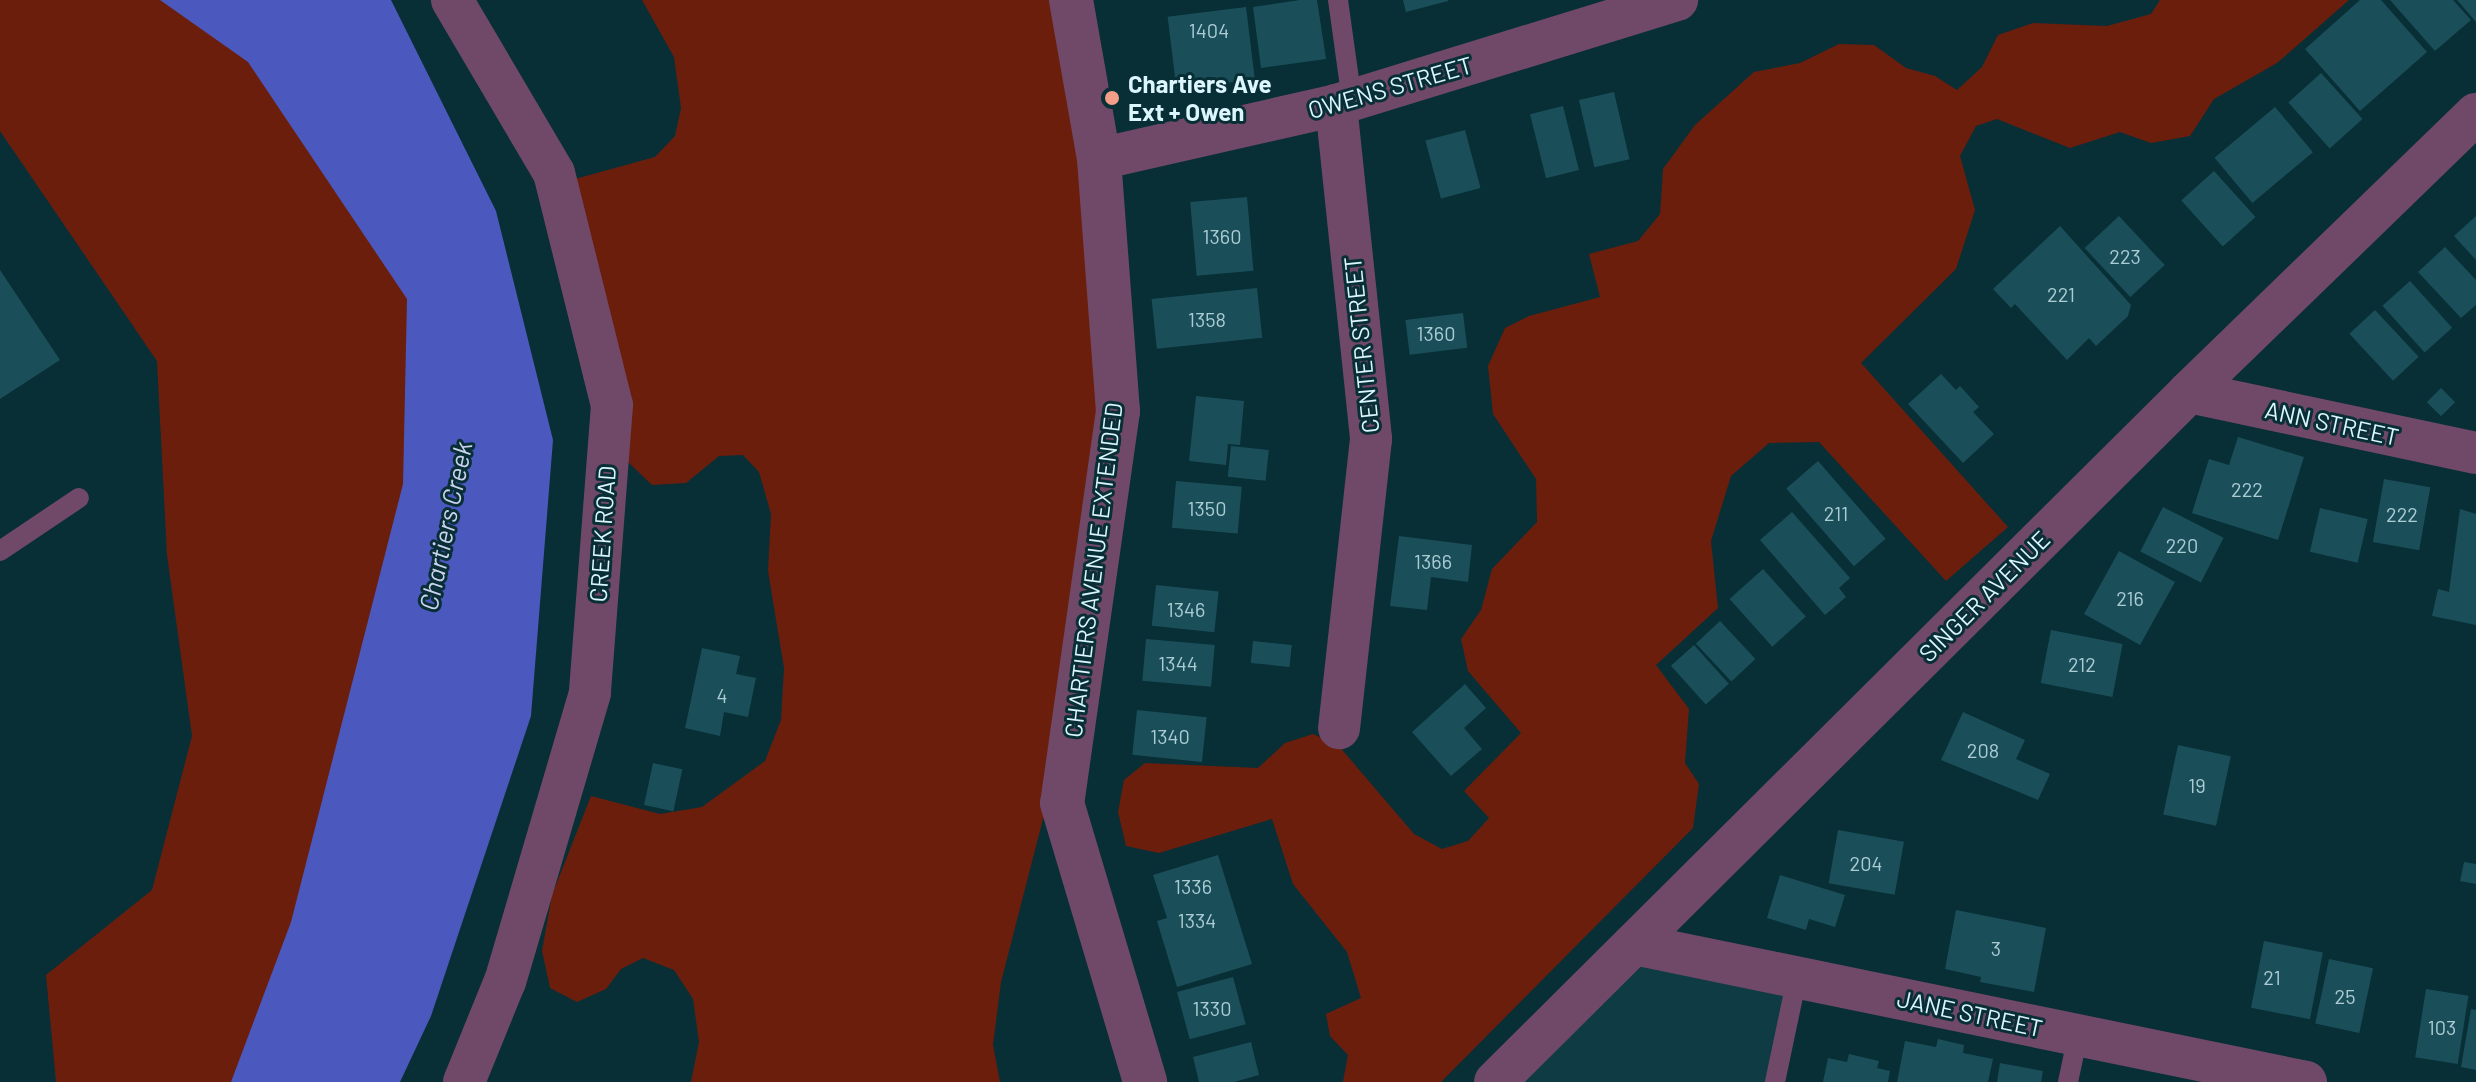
<!DOCTYPE html>
<style>
body{margin:0}
#map{position:relative;width:2476px;height:1082px;overflow:hidden;background:#082e36;font-family:Barlow,sans-serif}
div>[style]{position:absolute}
[style*='--x']{left:calc(var(--x)*1px);top:calc(var(--y)*1px);width:calc(var(--w)*1px);rotate:calc(var(--a)*1deg)}
.built>*{inset:0;background:#0e3b44}
.green>*{inset:0;background:#6c1e0d}
.water>*{inset:0;background:#4b58bd}
.building>*{inset:0;background:#1a4f5a;transform-origin:0 0}
.service>*{height:20px;margin:-10px;padding:0 10px;transform-origin:10px;border-radius:10px;background:#704968}
.minor>*{height:42px;margin:-21px;padding:0 21px;transform-origin:21px;border-radius:21px;background:#704968}
.tertiary>*{height:44px;margin:-22px;padding:0 22px;transform-origin:22px;border-radius:22px;background:#704968}
.dots>*{width:22px;height:22px;translate:-50% -50%;box-sizing:border-box;border:4px solid #082e36;border-radius:50%}
span{translate:-50% -50%;white-space:nowrap;text-align:center;line-height:1.15;-webkit-text-stroke:6px #082e36;paint-order:stroke}
.number-label{font-size:20px;color:#acccd4}
.number-label span{-webkit-text-stroke-width:0}
.poi-label{font-size:24px;color:#dcf6fd;font-weight:700}
.left{translate:0 -50%;text-align:left}
.street-label{font-size:24px;color:#dcf6fd}
.water-label{font-size:26px;color:#ccd3ee;font-style:italic}
</style>
<div id="map">
<div class="built">
<i style="clip-path:polygon(1634px 944px,1797px 978px,1775px 1082px,1495px 1082px)"></i>
</div>
<div class="green">
<i style="clip-path:polygon(0 0,247px 0,420px 210px,507px 530px,325px 1082px,56px 1082px,46px 975px,152px 890px,192px 736px,167px 555px,157px 361px,0 131px)"></i>
<i style="clip-path:polygon(642px 0,1060px 0,1085px 165px,1101px 397px,1044px 815px,1001px 982px,993px 1045px,1000px 1082px,691px 1082px,699px 1042px,693px 999px,674px 970px,643px 958px,621px 969px,606px 989px,577px 1002px,550px 988px,542px 951px,552px 895px,591px 796px,660px 814px,702px 807px,765px 761px,781px 720px,784px 668px,768px 571px,771px 514px,759px 472px,743px 455px,719px 456px,686px 483px,652px 485px,626px 460px,564px 182px,655px 157px,675px 136px,681px 108px,674px 57px)"></i>
<i style="clip-path:polygon(2160px 0,2349px 0,2277px 63px,2214px 99px,2190px 136px,2151px 143px,2120px 132px,2070px 148px,1997px 119px,1976px 126px,1960px 156px,1975px 210px,1956px 269px,1861px 363px,2008px 527px,1946px 581px,1819px 442px,1769px 443px,1731px 476px,1711px 541px,1718px 608px,1656px 665px,1689px 709px,1685px 763px,1699px 784px,1693px 828px,1441px 1082px,1343px 1082px,1348px 1055px,1330px 1036px,1326px 1014px,1361px 998px,1347px 952px,1293px 884px,1272px 819px,1159px 853px,1126px 846px,1118px 812px,1124px 780px,1145px 763px,1258px 768px,1285px 743px,1313px 734px,1338px 745px,1414px 834px,1442px 849px,1468px 841px,1489px 818px,1464px 791px,1521px 733px,1468px 671px,1461px 639px,1481px 610px,1492px 569px,1537px 522px,1536px 479px,1493px 414px,1488px 366px,1505px 328px,1529px 316px,1600px 297px,1589px 254px,1638px 241px,1660px 214px,1663px 169px,1695px 125px,1754px 72px,1800px 63px,1839px 44px,1874px 45px,1906px 68px,1935px 76px,1957px 90px,1982px 67px,1998px 35px,2033px 23px,2107px 26px,2151px 14px)"></i>
</div>
<div class="water">
<i style="clip-path:polygon(160px 0,391px 0,496px 211px,553px 440px,531px 716px,431px 1016px,400px 1082px,231px 1082px,291px 922px,403px 484px,407px 299px,248px 62px)"></i>
</div>
<div class="building">
<i style="clip-path:polygon(1300px 0,1317px 0,1326px 59px,1261px 68px,1253px 7px)"></i>
<i style="clip-path:polygon(1403px 0,1448px 0,1448px 1px,1406px 12px)"></i>
<i style="clip-path:polygon(2360px 0,2381px 0,2427px 52px,2360px 111px,2305px 49px)"></i>
<i style="clip-path:polygon(2390px 0,2453px 0,2471px 20px,2435px 51px)"></i>
<i style="clip-path:polygon(2457px 0,2476px 0,2476px 22px)"></i>
<i style="left:1246px;top:7px;width:73px;height:79px;rotate:83deg"></i>
<i style="left:2321px;top:73px;width:62px;height:44px;rotate:48deg"></i>
<i style="left:1614px;top:92px;width:69px;height:36px;rotate:77deg"></i>
<i style="left:1563px;top:106px;width:66px;height:34px;rotate:76deg"></i>
<i style="left:2275px;top:107px;width:59px;height:79px;rotate:50deg"></i>
<i style="left:1465px;top:130px;width:60px;height:41px;rotate:75deg"></i>
<i style="left:2214px;top:171px;width:62px;height:44px;rotate:48deg"></i>
<i style="left:1247px;top:197px;width:74px;height:57px;rotate:85deg"></i>
<i style="left:2119px;top:216px;width:67px;height:47px;rotate:47deg"></i>
<i style="clip-path:polygon(2476px 216px,2476px 260px,2454px 236px)"></i>
<i style="clip-path:polygon(2060px 226px,2131px 305px,2128px 316px,2096px 346px,2089px 338px,2067px 360px,2015px 304px,2011px 308px,1993px 289px)"></i>
<i style="clip-path:polygon(2445px 247px,2476px 280px,2476px 305px,2461px 318px,2418px 272px)"></i>
<i style="clip-path:polygon(0 270px,60px 360px,0 399px)"></i>
<i style="left:2410px;top:281px;width:63px;height:37px;rotate:48deg"></i>
<i style="left:1257px;top:288px;width:50px;height:106px;rotate:84deg"></i>
<i style="left:2375px;top:310px;width:64px;height:35px;rotate:47deg"></i>
<i style="left:1463px;top:313px;width:35px;height:58px;rotate:83deg"></i>
<i style="clip-path:polygon(1941px 374px,1956px 390px,1960px 386px,1979px 407px,1973px 412px,1994px 434px,1963px 463px,1908px 404px)"></i>
<i style="left:2441px;top:388px;width:20px;height:20px;rotate:45deg"></i>
<i style="clip-path:polygon(1196px 396px,1244px 401px,1240px 445px,1228px 444px,1226px 465px,1189px 461px)"></i>
<i style="clip-path:polygon(2238px 437px,2304px 457px,2278px 540px,2192px 513px,2209px 459px,2229px 465px)"></i>
<i style="left:1231px;top:446px;width:38px;height:31px;rotate:6deg"></i>
<i style="left:1818px;top:461px;width:103px;height:42px;rotate:49deg"></i>
<i style="left:2384px;top:479px;width:47px;height:64px;rotate:10deg"></i>
<i style="left:1176px;top:481px;width:66px;height:47px;rotate:5deg"></i>
<i style="left:2163px;top:507px;width:68px;height:50px;rotate:27deg"></i>
<i style="left:2320px;top:508px;width:49px;height:45px;rotate:13deg"></i>
<i style="clip-path:polygon(2460px 509px,2476px 514px,2476px 625px,2432px 616px,2438px 589px,2449px 592px)"></i>
<i style="clip-path:polygon(1792px 512px,1850px 578px,1839px 588px,1846px 597px,1825px 615px,1760px 540px)"></i>
<i style="clip-path:polygon(1399px 536px,1472px 545px,1468px 582px,1431px 577px,1427px 610px,1390px 606px)"></i>
<i style="left:2119px;top:551px;width:64px;height:72px;rotate:29deg"></i>
<i style="left:1763px;top:569px;width:64px;height:45px;rotate:48deg"></i>
<i style="left:1156px;top:585px;width:63px;height:41px;rotate:6deg"></i>
<i style="left:1720px;top:621px;width:52px;height:33px;rotate:47deg"></i>
<i style="left:2051px;top:630px;width:73px;height:54px;rotate:11deg"></i>
<i style="left:1146px;top:639px;width:69px;height:42px;rotate:5deg"></i>
<i style="left:1253px;top:641px;width:39px;height:22px;rotate:6deg"></i>
<i style="left:1694px;top:645px;width:52px;height:31px;rotate:48deg"></i>
<i style="clip-path:polygon(702px 648px,740px 656px,736px 674px,756px 678px,748px 717px,724px 712px,720px 736px,685px 728px)"></i>
<i style="clip-path:polygon(1465px 684px,1486px 708px,1464px 728px,1482px 749px,1451px 776px,1412px 732px)"></i>
<i style="left:1137px;top:710px;width:70px;height:45px;rotate:6deg"></i>
<i style="clip-path:polygon(1963px 712px,2025px 740px,2016px 759px,2050px 774px,2038px 800px,1941px 760px)"></i>
<i style="left:2178px;top:745px;width:54px;height:71px;rotate:12deg"></i>
<i style="left:653px;top:763px;width:30px;height:43px;rotate:12deg"></i>
<i style="left:1838px;top:830px;width:67px;height:54px;rotate:10deg"></i>
<i style="clip-path:polygon(1218px 855px,1252px 964px,1177px 987px,1157px 921px,1167px 918px,1153px 875px)"></i>
<i style="clip-path:polygon(2464px 862px,2476px 864px,2476px 884px,2460px 881px)"></i>
<i style="clip-path:polygon(1780px 875px,1845px 895px,1835px 927px,1809px 919px,1806px 930px,1767px 918px)"></i>
<i style="clip-path:polygon(1956px 910px,2046px 928px,2034px 992px,1980px 982px,1981px 977px,1945px 969px)"></i>
<i style="left:2264px;top:941px;width:60px;height:68px;rotate:11deg"></i>
<i style="left:2329px;top:959px;width:45px;height:66px;rotate:12deg"></i>
<i style="left:1233px;top:977px;width:49px;height:58px;rotate:75deg"></i>
<i style="left:2426px;top:989px;width:43px;height:69px;rotate:9deg"></i>
<i style="clip-path:polygon(2471px 1009px,2476px 1010px,2476px 1070px,2461px 1067px)"></i>
<i style="clip-path:polygon(1938px 1039px,1964px 1045px,1963px 1053px,1993px 1059px,1988px 1082px,1897px 1082px,1905px 1041px,1936px 1047px)"></i>
<i style="clip-path:polygon(1251px 1042px,1259px 1075px,1234px 1082px,1199px 1082px,1193px 1057px)"></i>
<i style="clip-path:polygon(1849px 1054px,1879px 1061px,1877px 1068px,1890px 1071px,1888px 1082px,1823px 1082px,1828px 1058px,1847px 1062px)"></i>
<i style="clip-path:polygon(2000px 1063px,2043px 1071px,2041px 1082px,1997px 1082px)"></i>
</div>
<div class="service">
<i style="--x:1338;--y:0;--w:102;--a:82.1"></i>
<i style="--x:0;--y:551;--w:95;--a:-33.9"></i>
<i style="--x:1775;--y:1082;--w:106;--a:-78.1"></i>
<i style="--x:2068;--y:1082;--w:48;--a:-78"></i>
</div>
<div class="minor">
<i style="--x:452;--y:0;--w:201;--a:59.5"></i>
<i style="--x:554;--y:173;--w:239;--a:76"></i>
<i style="--x:612;--y:405;--w:289;--a:94.4"></i>
<i style="--x:590;--y:693;--w:300;--a:106.4"></i>
<i style="--x:505;--y:981;--w:109;--a:112.1"></i>
<i style="--x:1336;--y:105;--w:336;--a:84"></i>
<i style="--x:1371;--y:439;--w:291;--a:96.3"></i>
<i style="--x:1099;--y:159;--w:243;--a:-12.8"></i>
<i style="--x:1336;--y:105;--w:357;--a:-17.1"></i>
<i style="--x:2189;--y:392;--w:293;--a:12"></i>
<i style="--x:1634;--y:944;--w:686;--a:11.6"></i>
<i style="--x:1495;--y:1082;--w:979;--a:-44.83"></i>
<i style="--x:2189;--y:392;--w:400;--a:-44.1"></i>
</div>
<div class="tertiary">
<i style="--x:1071;--y:0;--w:161;--a:80"></i>
<i style="--x:1099;--y:159;--w:253;--a:85.7"></i>
<i style="--x:1118;--y:411;--w:396;--a:98.1"></i>
<i style="--x:1062;--y:803;--w:291;--a:73.4"></i>
</div>
<div class="dots">
<i style="left:1112px;top:98px;background:#f49e89"></i>
</div>
<div class="number-label">
<span style="left:1209px;top:30px">1404</span>
<span style="left:1222px;top:236px">1360</span>
<span style="left:2125px;top:256px">223</span>
<span style="left:2061px;top:294px">221</span>
<span style="left:1207px;top:319px">1358</span>
<span style="left:1436px;top:333px">1360</span>
<span style="left:2247px;top:489px">222</span>
<span style="left:1207px;top:508px">1350</span>
<span style="left:1836px;top:513px">211</span>
<span style="left:2402px;top:514px">222</span>
<span style="left:2182px;top:545px">220</span>
<span style="left:1433px;top:561px">1366</span>
<span style="left:2130px;top:598px">216</span>
<span style="left:1186px;top:609px">1346</span>
<span style="left:1178px;top:663px">1344</span>
<span style="left:2082px;top:664px">212</span>
<span style="left:722px;top:695px">4</span>
<span style="left:1170px;top:736px">1340</span>
<span style="left:1983px;top:750px">208</span>
<span style="left:2197px;top:785px">19</span>
<span style="left:1866px;top:863px">204</span>
<span style="left:1193px;top:886px">1336</span>
<span style="left:1197px;top:920px">1334</span>
<span style="left:1996px;top:948px">3</span>
<span style="left:2272px;top:977px">21</span>
<span style="left:2345px;top:996px">25</span>
<span style="left:1212px;top:1008px">1330</span>
<span style="left:2442px;top:1027px">103</span>
</div>
<div class="poi-label">
<span class="left" style="left:1128px;top:98px">Chartiers Ave<br>Ext + Owen</span>
</div>
<div class="street-label">
<span style="left:1390px;top:87px;rotate:-16deg">OWENS STREET</span>
<span style="left:1361px;top:345px;rotate:-96deg">CENTER STREET</span>
<span style="left:2332px;top:423px;rotate:12deg">ANN STREET</span>
<span style="left:602px;top:534px;rotate:-86deg">CREEK ROAD</span>
<span style="left:1093px;top:570px;rotate:-83deg">CHARTIERS AVENUE EXTENDED</span>
<span style="left:1984px;top:596px;rotate:-45deg">SINGER AVENUE</span>
<span style="left:1970px;top:1013px;rotate:12deg">JANE STREET</span>
</div>
<div class="water-label">
<span style="left:445px;top:526px;rotate:-78deg">Chartiers Creek</span>
</div>
</div>
